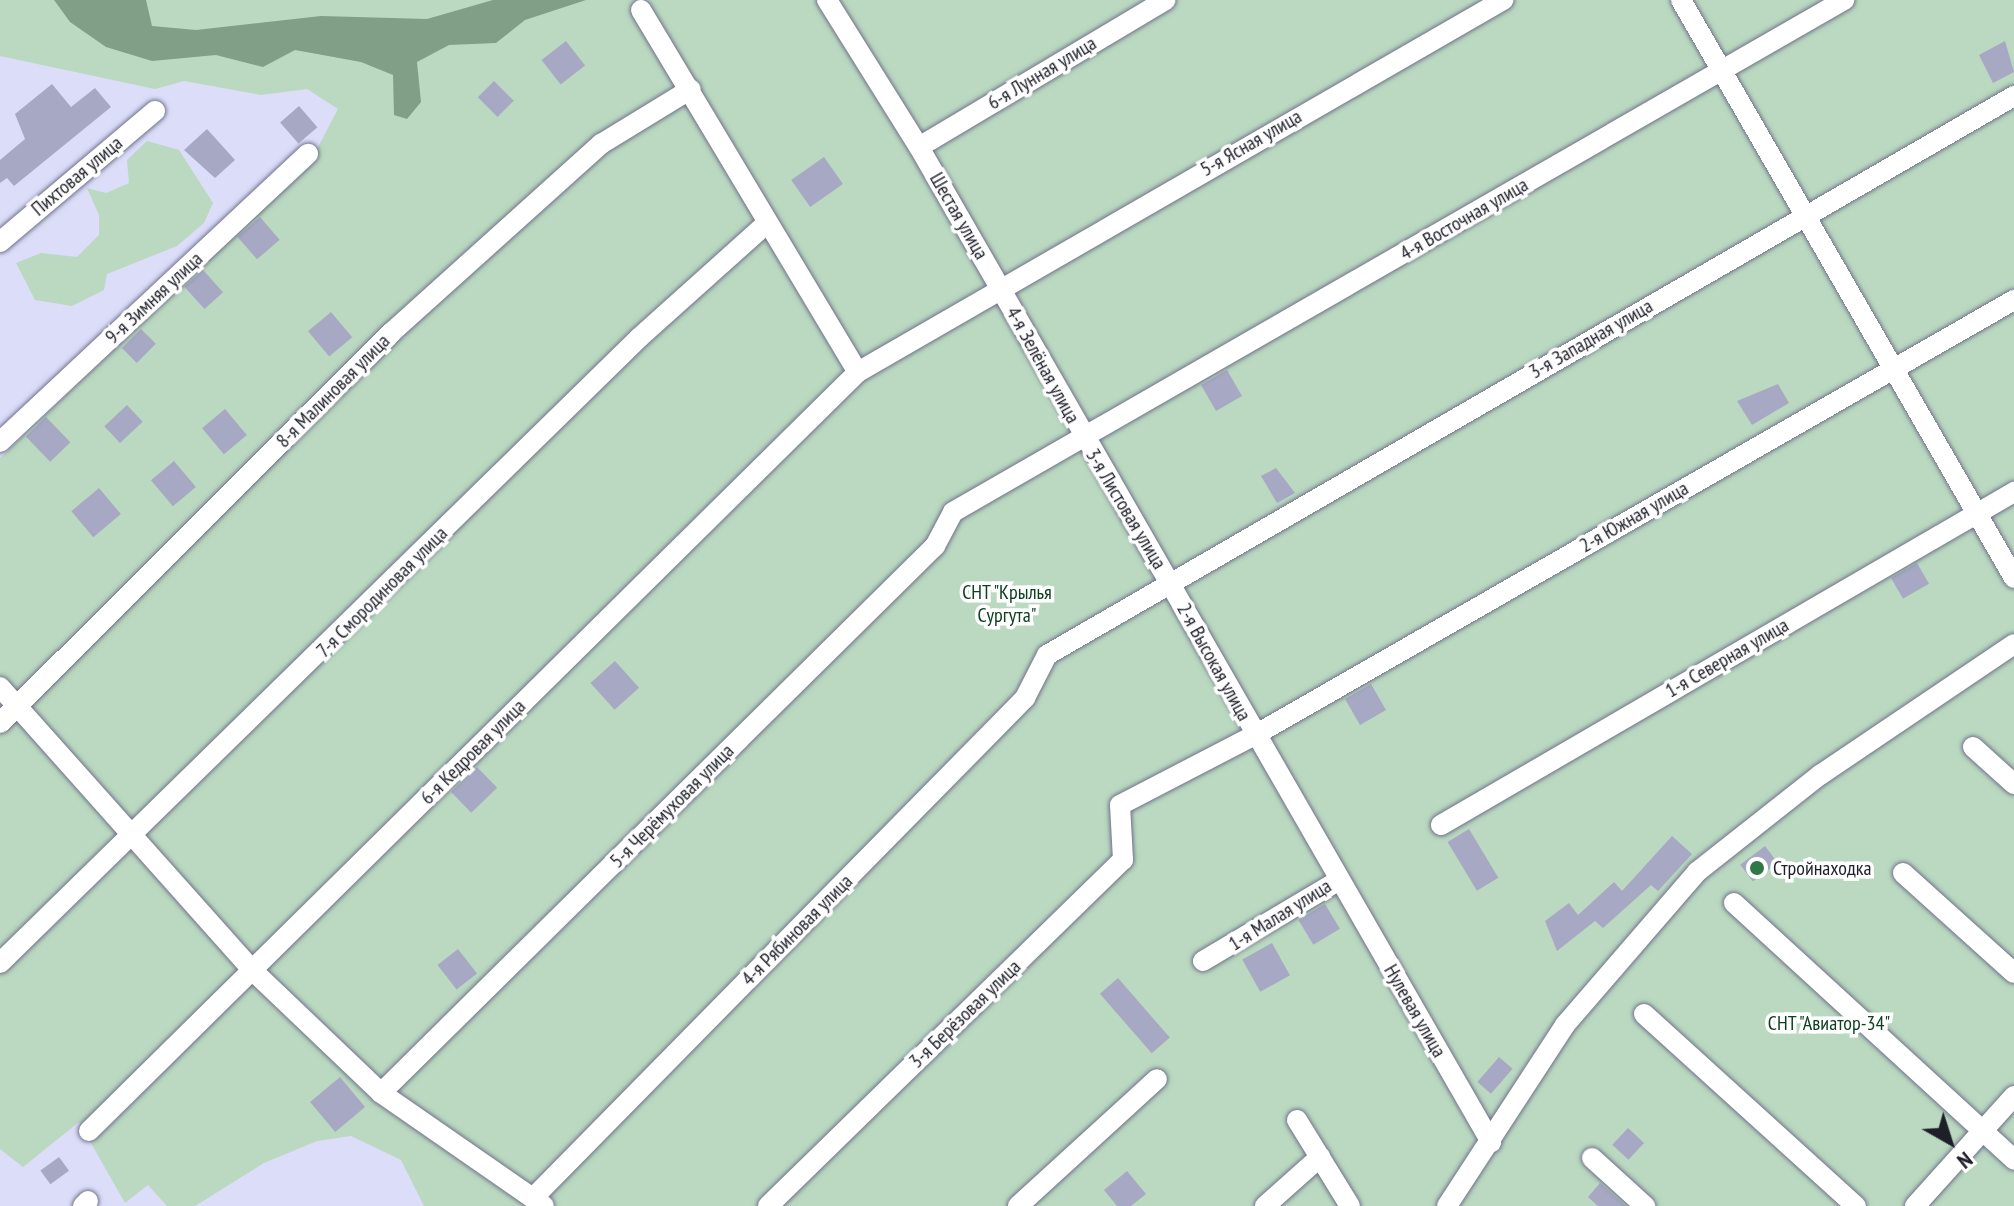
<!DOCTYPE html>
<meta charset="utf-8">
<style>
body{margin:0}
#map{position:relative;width:2014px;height:1206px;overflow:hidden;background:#dbddf9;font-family:"PT Sans Narrow",sans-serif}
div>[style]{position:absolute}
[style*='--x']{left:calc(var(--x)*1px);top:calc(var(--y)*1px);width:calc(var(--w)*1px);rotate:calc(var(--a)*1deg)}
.green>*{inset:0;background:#bad9c0}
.water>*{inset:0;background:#809f86}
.building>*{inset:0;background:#a7a9c4;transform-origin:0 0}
.roads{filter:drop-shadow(0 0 2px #71728b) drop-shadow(0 0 2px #71728b)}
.minor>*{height:20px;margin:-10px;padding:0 10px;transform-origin:10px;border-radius:10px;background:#fff}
.dots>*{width:22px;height:22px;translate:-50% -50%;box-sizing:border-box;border:4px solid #fff;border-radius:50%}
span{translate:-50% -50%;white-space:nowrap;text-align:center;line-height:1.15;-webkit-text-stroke:7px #fff;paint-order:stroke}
.street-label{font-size:20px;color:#1e1f29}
.park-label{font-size:20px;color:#0c401e}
.poi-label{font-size:20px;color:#1e1f29}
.left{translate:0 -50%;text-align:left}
.north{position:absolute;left:1910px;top:1102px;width:80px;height:80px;-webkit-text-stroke:6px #fff;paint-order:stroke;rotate:141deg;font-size:22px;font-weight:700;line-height:32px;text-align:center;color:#1e1f29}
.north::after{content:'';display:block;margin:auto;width:28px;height:36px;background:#1e1f29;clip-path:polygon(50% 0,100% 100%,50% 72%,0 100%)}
</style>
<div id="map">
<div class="green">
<i style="clip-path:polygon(0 0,2014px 0,2014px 1206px,424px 1206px,401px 1160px,351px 1136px,317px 1141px,264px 1163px,195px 1206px,167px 1206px,148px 1185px,125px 1203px,79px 1122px,23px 1167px,0 1149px,0 458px,308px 166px,338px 109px,307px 89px,261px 95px,184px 81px,155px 89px,0 56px)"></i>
<i style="clip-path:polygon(147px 141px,179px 150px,213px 203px,204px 223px,177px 246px,107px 274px,104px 290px,72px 306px,35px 300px,16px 263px,41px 253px,77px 257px,99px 235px,99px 215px,87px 188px,106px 193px,129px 183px,127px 160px)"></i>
</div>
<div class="water">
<i style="clip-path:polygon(54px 0,146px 0,152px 26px,196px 30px,321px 16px,427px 19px,493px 0,586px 0,525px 20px,496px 43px,449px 45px,417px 62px,421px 102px,407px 119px,394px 115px,393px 75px,361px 62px,295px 50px,263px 67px,216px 55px,152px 61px,106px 47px,70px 22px)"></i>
</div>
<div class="building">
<i style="left:566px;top:41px;width:31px;height:31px;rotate:52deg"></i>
<i style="clip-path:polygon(2005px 41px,2014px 72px,1993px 83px,1979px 55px)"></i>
<i style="left:494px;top:81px;width:28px;height:23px;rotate:45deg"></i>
<i style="clip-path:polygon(52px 84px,71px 107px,95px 88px,111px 107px,14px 186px,7px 178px,0 183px,0 160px,25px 139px,15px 114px)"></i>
<i style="left:299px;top:106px;width:28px;height:25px;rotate:49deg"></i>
<i style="clip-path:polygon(207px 129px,235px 160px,215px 178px,184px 150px)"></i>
<i style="left:824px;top:157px;width:33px;height:40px;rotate:55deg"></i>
<i style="left:260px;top:217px;width:30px;height:30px;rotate:49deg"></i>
<i style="left:203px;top:270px;width:30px;height:25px;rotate:48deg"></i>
<i style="left:331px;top:312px;width:33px;height:30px;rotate:50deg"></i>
<i style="left:141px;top:329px;width:21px;height:27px;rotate:45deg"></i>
<i style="left:1227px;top:370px;width:30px;height:30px;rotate:60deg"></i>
<i style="clip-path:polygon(1778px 384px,1789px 403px,1752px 425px,1737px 401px)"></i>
<i style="left:127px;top:405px;width:23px;height:31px;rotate:47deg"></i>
<i style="left:225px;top:409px;width:34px;height:30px;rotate:50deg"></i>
<i style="left:46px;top:417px;width:35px;height:28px;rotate:46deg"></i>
<i style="left:174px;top:461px;width:34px;height:30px;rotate:50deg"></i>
<i style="clip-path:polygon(1276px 468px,1295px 493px,1277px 503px,1261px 476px)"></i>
<i style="left:99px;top:488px;width:34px;height:36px;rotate:50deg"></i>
<i style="left:1917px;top:563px;width:24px;height:30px;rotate:60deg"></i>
<i style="left:615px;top:661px;width:36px;height:33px;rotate:48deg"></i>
<i style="left:1371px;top:684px;width:30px;height:30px;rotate:60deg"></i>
<i style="left:477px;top:767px;width:29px;height:36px;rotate:46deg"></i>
<i style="left:1469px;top:829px;width:57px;height:25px;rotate:59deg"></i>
<i style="clip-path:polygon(1672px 836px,1692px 854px,1658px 891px,1651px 885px,1603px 928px,1595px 921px,1557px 951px,1545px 921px,1569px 903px,1578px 915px,1614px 882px,1622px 891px)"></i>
<i style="left:1765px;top:846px;width:21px;height:31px;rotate:53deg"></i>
<i style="left:1325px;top:904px;width:29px;height:31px;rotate:59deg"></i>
<i style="left:1272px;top:943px;width:37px;height:34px;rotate:61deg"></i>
<i style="left:458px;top:949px;width:31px;height:26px;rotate:52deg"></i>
<i style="left:1118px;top:978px;width:79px;height:24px;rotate:49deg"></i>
<i style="left:1499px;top:1057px;width:18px;height:33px;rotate:41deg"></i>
<i style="left:340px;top:1077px;width:39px;height:39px;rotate:50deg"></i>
<i style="left:1628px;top:1128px;width:22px;height:23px;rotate:43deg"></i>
<i style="left:59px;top:1157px;width:17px;height:23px;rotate:54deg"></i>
<i style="clip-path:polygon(1127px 1171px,1146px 1194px,1131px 1206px,1117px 1206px,1104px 1190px)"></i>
<i style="clip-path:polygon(1600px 1183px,1626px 1206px,1598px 1206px,1588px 1197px)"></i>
</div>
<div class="roads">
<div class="minor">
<i style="--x:827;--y:0;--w:173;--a:58"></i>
<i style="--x:919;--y:147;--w:1148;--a:60.11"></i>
<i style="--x:1681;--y:0;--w:667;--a:60.05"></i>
<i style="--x:641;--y:10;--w:422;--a:59.1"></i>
<i style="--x:919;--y:147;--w:287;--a:-30.8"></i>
<i style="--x:0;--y:242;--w:203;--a:-40.2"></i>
<i style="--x:0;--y:442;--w:422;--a:-43.1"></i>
<i style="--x:0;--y:687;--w:379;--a:48.3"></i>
<i style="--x:252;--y:970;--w:178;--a:43.6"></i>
<i style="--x:381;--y:1093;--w:198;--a:34.7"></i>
<i style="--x:0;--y:723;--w:552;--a:-44.93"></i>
<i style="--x:391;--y:333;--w:283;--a:-42"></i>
<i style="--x:601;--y:144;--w:105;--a:-31.4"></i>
<i style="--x:1973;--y:747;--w:55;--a:42.1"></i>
<i style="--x:1441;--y:825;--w:663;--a:-30.16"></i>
<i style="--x:1903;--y:873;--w:149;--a:42"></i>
<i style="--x:1734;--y:903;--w:380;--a:42.5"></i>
<i style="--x:1203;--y:961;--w:157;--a:-30.7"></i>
<i style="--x:0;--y:963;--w:895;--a:-44.37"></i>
<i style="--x:640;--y:337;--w:169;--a:-41.9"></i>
<i style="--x:1644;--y:1014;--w:286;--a:42.2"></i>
<i style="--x:381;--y:1093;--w:779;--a:-44.64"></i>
<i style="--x:935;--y:546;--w:38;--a:-62"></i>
<i style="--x:953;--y:512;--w:1028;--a:-29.88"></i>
<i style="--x:1297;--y:1120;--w:101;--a:58.4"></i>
<i style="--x:89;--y:1131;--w:1080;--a:-44.63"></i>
<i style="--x:858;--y:372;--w:745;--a:-29.97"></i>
<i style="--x:1592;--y:1158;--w:72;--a:42.2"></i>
<i style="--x:535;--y:1196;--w:699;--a:-45.46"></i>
<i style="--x:1025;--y:698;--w:48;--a:-62.9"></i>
<i style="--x:1047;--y:655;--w:1117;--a:-30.03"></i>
<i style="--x:83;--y:1206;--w:7;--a:-45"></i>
<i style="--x:768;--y:1206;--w:496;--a:-44.3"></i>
<i style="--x:1123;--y:860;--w:55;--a:-93.1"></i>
<i style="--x:1120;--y:805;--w:152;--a:-27.4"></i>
<i style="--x:1255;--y:735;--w:875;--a:-29.82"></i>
<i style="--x:1018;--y:1206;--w:188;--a:-42.4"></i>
<i style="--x:1265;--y:1206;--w:74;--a:-41.7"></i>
<i style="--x:1447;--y:1206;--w:216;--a:-56.9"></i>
<i style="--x:1565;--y:1025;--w:202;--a:-49.2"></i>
<i style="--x:1697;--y:872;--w:157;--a:-38.3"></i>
<i style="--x:1820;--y:775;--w:234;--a:-34"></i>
<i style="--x:1915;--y:1206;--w:148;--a:-48"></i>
</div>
</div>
<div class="dots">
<i style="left:1757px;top:868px;background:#307845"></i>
</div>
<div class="street-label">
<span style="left:1042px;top:73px;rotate:-31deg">6-я Лунная улица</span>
<span style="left:1251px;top:143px;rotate:-30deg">5-я Ясная улица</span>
<span style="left:77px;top:176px;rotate:-40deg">Пихтовая улица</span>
<span style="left:959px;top:216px;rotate:60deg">Шестая улица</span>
<span style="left:1464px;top:219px;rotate:-30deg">4-я Восточная улица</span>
<span style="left:154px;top:298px;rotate:-43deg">9-я Зимняя улица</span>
<span style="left:1591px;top:339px;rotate:-30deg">3-я Западная улица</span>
<span style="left:1043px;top:365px;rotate:61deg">4-я Зелёная улица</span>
<span style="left:333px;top:391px;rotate:-45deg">8-я Малиновая улица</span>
<span style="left:1126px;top:509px;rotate:59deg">3-я Листовая улица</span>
<span style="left:1634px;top:517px;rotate:-30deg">2-я Южная улица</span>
<span style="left:382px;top:592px;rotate:-45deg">7-я Смородиновая улица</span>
<span style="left:1727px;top:658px;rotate:-30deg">1-я Северная улица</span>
<span style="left:1214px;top:662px;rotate:61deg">2-я Высокая улица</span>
<span style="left:473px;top:752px;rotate:-45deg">6-я Кедровая улица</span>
<span style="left:672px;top:806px;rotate:-45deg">5-я Черёмуховая улица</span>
<span style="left:1280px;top:915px;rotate:-32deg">1-я Малая улица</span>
<span style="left:797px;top:930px;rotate:-45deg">4-я Рябиновая улица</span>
<span style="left:1415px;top:1011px;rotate:60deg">Нулевая улица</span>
<span style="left:965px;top:1014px;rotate:-44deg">3-я Берёзовая улица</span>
</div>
<div class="park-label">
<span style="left:1007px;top:604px">CНТ "Крылья<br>Сургута"</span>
<span style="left:1829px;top:1023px">СНТ "Авиатор-34"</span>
</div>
<div class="poi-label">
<span class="left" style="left:1773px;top:868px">Стройнаходка</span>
</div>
<div class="north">N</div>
</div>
